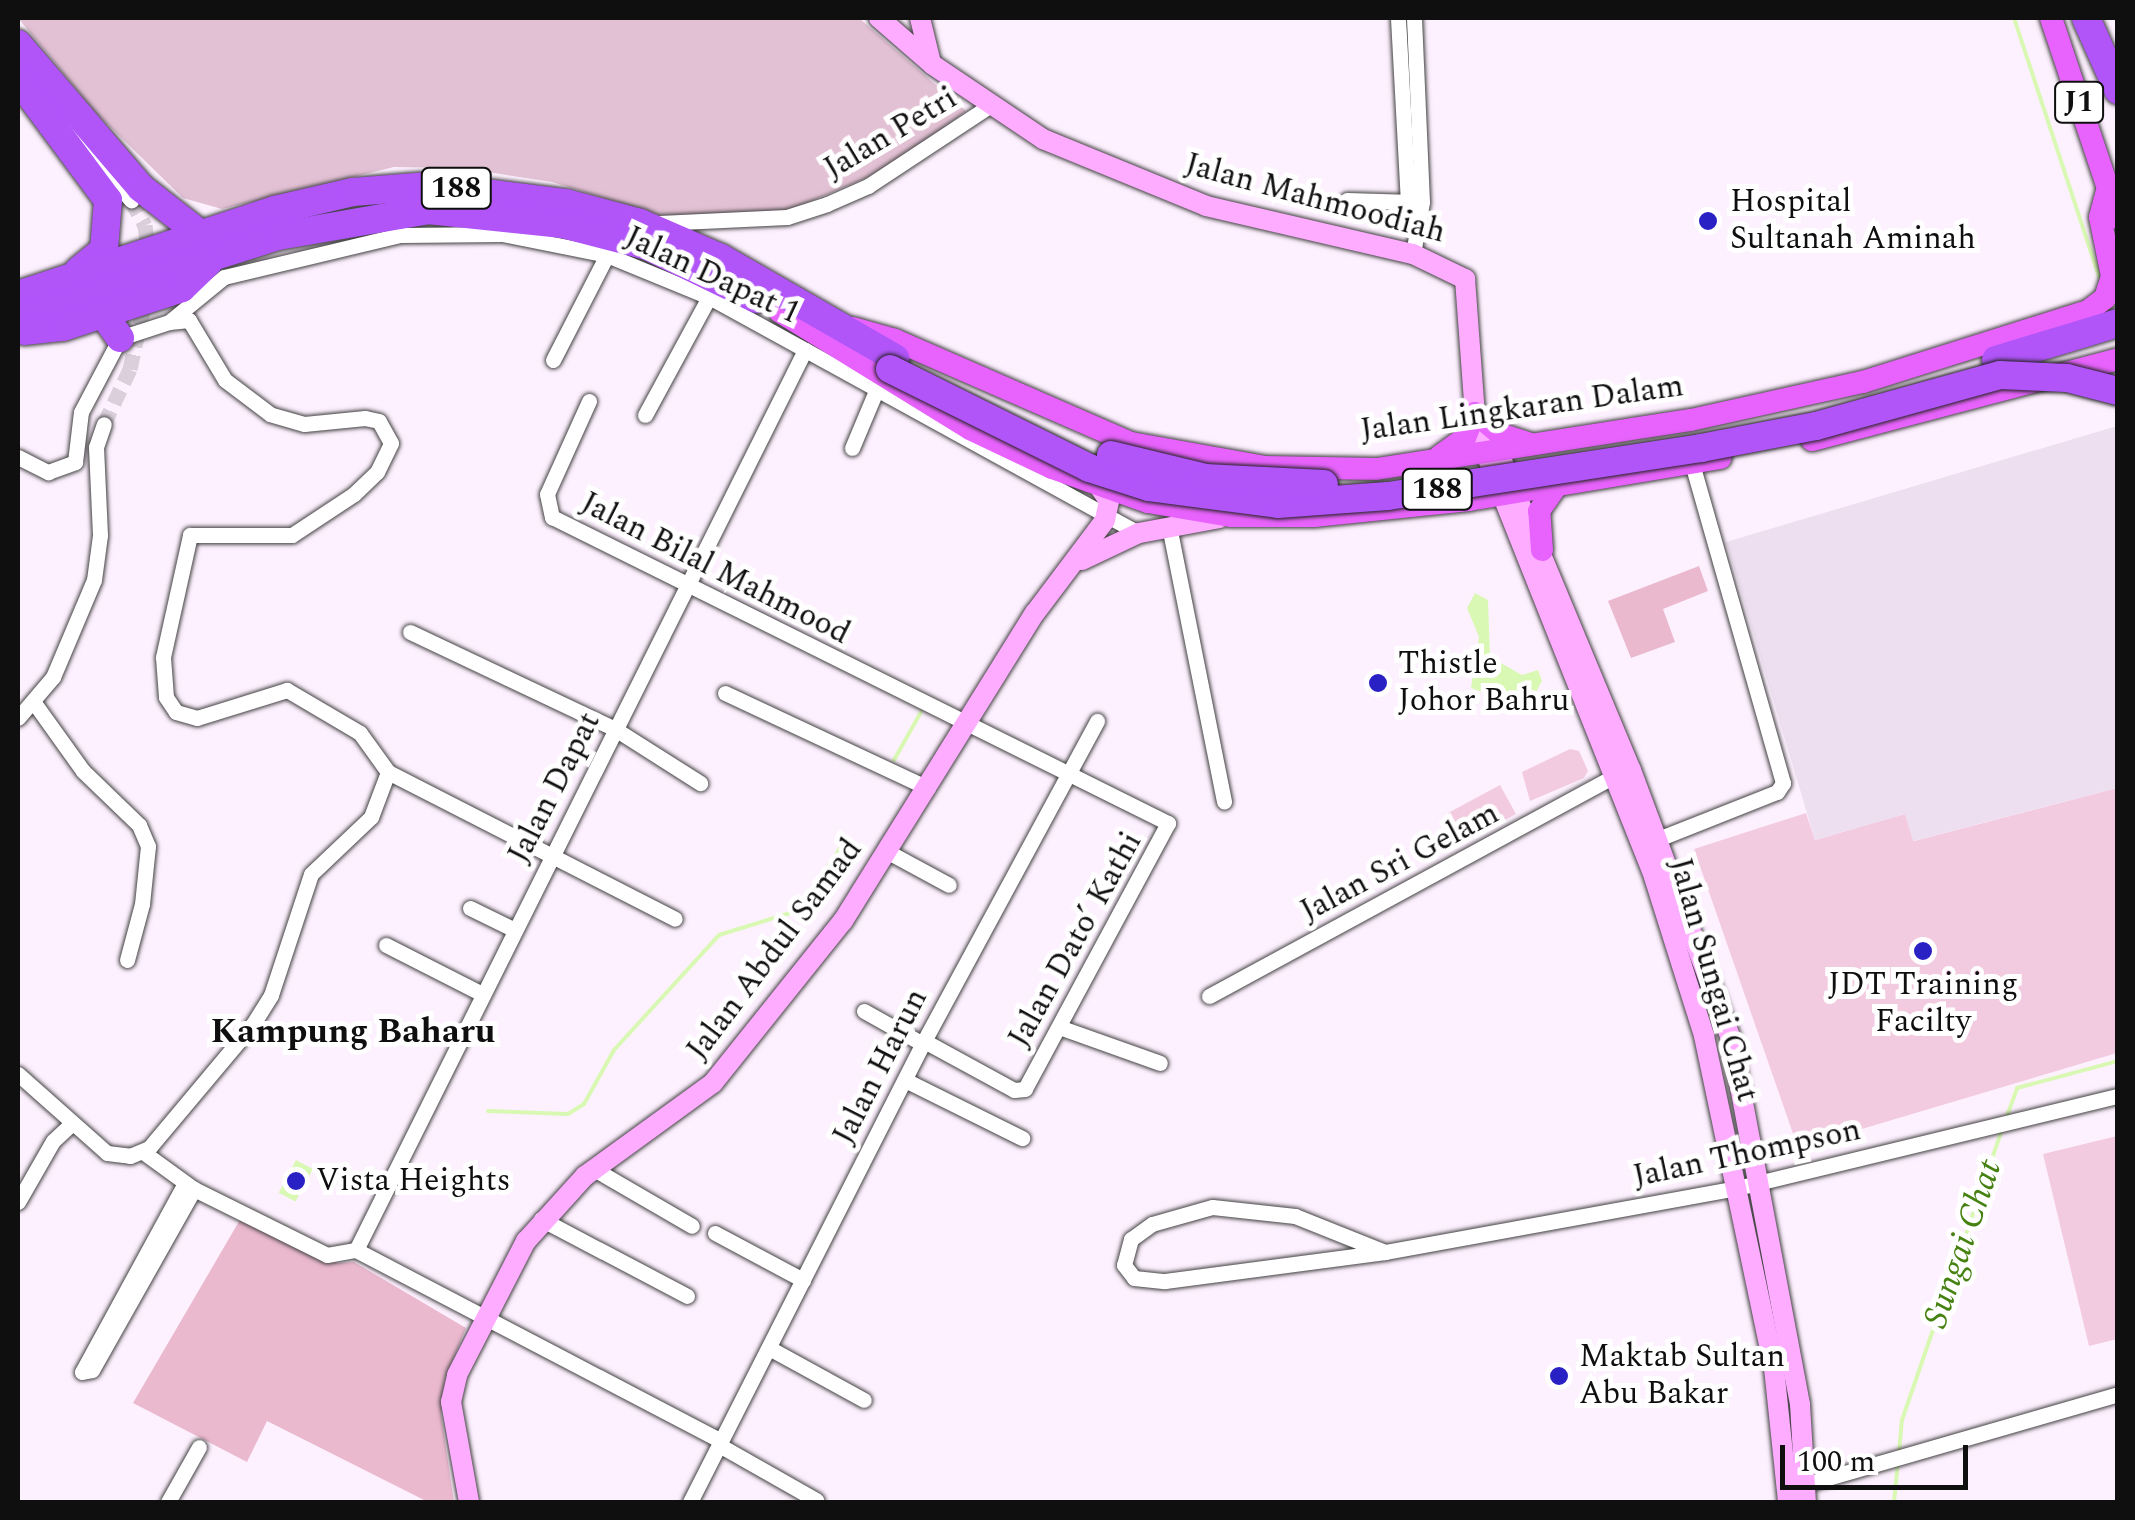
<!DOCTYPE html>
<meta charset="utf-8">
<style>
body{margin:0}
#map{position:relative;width:2135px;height:1520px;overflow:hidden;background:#fef1ff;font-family:Spectral,serif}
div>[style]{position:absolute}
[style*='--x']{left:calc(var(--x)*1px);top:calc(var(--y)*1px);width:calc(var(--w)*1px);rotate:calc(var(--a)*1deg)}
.green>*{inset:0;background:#ebb9ce}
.cemetery>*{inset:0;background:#e3c1d4}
.pitch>*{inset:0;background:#f2cbe1}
.plaza>*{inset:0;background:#eedff0}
.water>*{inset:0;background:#d8f8b4;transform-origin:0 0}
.stream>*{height:4px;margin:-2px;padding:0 2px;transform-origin:2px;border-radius:2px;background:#d8f8b4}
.street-tunnel>*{height:15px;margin-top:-7.5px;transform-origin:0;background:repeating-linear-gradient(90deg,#dacfdb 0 15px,transparent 0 23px)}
.roads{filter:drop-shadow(0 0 2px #424242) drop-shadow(0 0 2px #424242)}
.street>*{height:15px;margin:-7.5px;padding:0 7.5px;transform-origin:7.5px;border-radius:7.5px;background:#fff}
.secondary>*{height:20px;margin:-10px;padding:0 10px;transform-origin:10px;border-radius:10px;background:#feacff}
.primary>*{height:22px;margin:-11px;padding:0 11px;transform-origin:11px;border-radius:11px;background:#e863fd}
.highway>*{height:28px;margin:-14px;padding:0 14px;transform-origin:14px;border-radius:14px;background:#b155f9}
.bridges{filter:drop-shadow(0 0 2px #202020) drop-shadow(0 0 2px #202020)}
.highway-bridge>*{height:28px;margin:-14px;padding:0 14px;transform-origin:14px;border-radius:14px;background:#b155f9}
.dots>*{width:28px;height:28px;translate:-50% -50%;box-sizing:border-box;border:5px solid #fff;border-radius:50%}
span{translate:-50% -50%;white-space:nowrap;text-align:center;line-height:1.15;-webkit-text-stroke:10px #fff;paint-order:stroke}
.shield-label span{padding:2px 8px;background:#fff;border:2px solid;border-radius:8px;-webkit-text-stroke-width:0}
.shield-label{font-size:30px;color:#0f0f0f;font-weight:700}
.street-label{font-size:32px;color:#0f0f0f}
.poi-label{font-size:32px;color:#0f0f0f}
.left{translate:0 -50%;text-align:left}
.neighbourhood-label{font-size:35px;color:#0f0f0f;font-weight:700}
.water-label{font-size:35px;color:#468212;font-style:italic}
.frame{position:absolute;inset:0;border:20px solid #0f0f0f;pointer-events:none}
.scale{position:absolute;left:1780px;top:1445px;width:188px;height:45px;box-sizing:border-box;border:5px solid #0f0f0f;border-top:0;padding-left:12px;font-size:30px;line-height:35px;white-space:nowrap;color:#0f0f0f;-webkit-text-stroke:8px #fff;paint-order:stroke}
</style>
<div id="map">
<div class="green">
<i style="clip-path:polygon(1699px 566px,1708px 591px,1663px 609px,1675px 642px,1631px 658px,1608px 601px)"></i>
<i style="clip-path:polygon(241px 1218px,338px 1263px,354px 1262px,466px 1328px,445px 1379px,441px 1415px,454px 1502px,428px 1502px,267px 1421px,247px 1462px,133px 1403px)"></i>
</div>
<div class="cemetery">
<i style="clip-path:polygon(18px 18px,859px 18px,966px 111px,892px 167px,790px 210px,666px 217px,552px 182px,462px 168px,394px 167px,222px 209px,183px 198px,97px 114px)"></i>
</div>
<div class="pitch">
<i style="clip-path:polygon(1570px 749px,1579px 751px,1588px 771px,1584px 778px,1530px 801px,1522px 772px)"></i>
<i style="clip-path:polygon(1500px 785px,1516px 814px,1462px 843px,1456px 840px,1448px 813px)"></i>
<i style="clip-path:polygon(2117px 788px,2117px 1053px,1798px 1148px,1694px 849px,1806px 813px,1815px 840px,1905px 814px,1914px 841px)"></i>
<i style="clip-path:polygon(2117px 1136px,2117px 1339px,2089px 1346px,2043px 1154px)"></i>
</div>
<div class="plaza">
<i style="clip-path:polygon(2117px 426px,2117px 788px,1913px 841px,1905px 814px,1815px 840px,1726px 542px)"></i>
</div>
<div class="water">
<i style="clip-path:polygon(1475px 593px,1488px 600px,1490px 657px,1522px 675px,1538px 670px,1542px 681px,1536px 692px,1518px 690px,1506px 701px,1471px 688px,1479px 637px,1467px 608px)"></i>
<i style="left:296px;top:1160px;width:19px;height:37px;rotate:28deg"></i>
</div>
<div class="stream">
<i style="--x:2014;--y:18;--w:278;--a:71.8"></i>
<i style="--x:894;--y:760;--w:55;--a:-60.6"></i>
<i style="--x:488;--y:1111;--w:80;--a:2.1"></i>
<i style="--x:568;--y:1114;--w:19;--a:-32"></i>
<i style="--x:584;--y:1104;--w:62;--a:-60.9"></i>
<i style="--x:614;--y:1050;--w:156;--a:-47.6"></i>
<i style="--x:719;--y:935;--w:85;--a:-17.2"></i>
<i style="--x:800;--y:910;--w:86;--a:-56.9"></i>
<i style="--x:2007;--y:1116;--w:30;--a:-70"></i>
<i style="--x:2017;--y:1088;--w:105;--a:-15"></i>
<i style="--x:1899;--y:1453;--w:33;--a:-85"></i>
<i style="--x:1902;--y:1420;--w:308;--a:-71"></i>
<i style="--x:1894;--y:1502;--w:40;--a:-84.3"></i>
</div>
<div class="street-tunnel">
<i style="--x:131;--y:200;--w:29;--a:61"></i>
<i style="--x:145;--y:225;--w:32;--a:83"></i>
<i style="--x:104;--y:424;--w:61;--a:-64.7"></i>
<i style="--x:130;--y:369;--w:71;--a:-77.7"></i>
</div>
<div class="roads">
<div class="street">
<i style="--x:1398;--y:18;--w:183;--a:86.9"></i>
<i style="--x:60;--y:114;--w:112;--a:50.5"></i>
<i style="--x:1347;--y:200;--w:66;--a:1.7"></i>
<i style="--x:659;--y:223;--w:128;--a:-2.7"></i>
<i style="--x:787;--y:217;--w:42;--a:-18"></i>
<i style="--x:827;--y:204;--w:45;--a:-23.7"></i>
<i style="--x:868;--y:186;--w:147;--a:-33.4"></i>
<i style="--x:1413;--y:254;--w:53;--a:-80.2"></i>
<i style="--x:1422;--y:202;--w:184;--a:-92.5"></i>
<i style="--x:553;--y:360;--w:118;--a:-62.8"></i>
<i style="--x:589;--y:401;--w:102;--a:114.3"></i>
<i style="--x:547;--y:494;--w:24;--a:78"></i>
<i style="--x:552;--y:517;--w:688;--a:26.42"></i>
<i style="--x:1168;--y:823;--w:302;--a:118.3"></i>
<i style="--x:1025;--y:1089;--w:11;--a:175"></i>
<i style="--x:1014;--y:1090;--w:102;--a:-151.4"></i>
<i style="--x:645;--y:415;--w:134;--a:-61.5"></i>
<i style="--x:852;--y:448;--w:62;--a:-67.2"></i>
<i style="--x:18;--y:457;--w:34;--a:27"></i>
<i style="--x:48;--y:472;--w:29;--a:-20"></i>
<i style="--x:75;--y:462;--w:50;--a:-83.2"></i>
<i style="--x:81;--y:412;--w:84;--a:-62.2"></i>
<i style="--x:120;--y:338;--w:52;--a:-18.1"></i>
<i style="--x:169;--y:322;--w:71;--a:-39.3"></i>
<i style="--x:224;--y:277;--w:181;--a:-13.4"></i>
<i style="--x:400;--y:235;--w:102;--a:-0.6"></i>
<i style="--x:502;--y:234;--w:107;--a:11.3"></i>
<i style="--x:607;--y:255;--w:110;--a:22.4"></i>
<i style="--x:709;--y:297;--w:491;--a:28.8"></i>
<i style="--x:1169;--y:526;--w:281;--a:78.7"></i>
<i style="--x:410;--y:632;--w:227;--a:25.3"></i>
<i style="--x:615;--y:729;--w:101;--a:32.4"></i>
<i style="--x:725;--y:693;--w:224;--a:25.1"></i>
<i style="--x:35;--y:704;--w:82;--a:54.4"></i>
<i style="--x:83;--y:771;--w:78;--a:44"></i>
<i style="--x:139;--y:825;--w:23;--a:67"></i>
<i style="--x:148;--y:846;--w:58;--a:95.9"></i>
<i style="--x:142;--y:904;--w:58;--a:105"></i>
<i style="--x:18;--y:718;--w:54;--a:-49.5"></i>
<i style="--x:53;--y:677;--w:105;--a:-67.1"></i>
<i style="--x:94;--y:580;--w:45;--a:-82.4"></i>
<i style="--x:100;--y:535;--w:88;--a:-92.6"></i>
<i style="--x:96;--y:447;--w:24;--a:-71"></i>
<i style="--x:388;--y:772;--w:322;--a:27.1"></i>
<i style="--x:1658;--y:839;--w:128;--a:-21.6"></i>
<i style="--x:1777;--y:792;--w:11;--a:-56"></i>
<i style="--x:1783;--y:783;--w:333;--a:-105.9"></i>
<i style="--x:888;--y:852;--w:69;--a:28.4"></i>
<i style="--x:470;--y:908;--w:50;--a:26.1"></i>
<i style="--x:386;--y:945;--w:108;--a:27"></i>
<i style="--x:1209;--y:996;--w:462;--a:-28.5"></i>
<i style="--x:864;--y:1011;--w:68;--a:29.2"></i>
<i style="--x:1059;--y:1027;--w:107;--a:19.6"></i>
<i style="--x:18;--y:1074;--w:119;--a:41.6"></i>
<i style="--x:107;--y:1153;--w:23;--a:7"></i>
<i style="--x:130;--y:1156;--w:21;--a:-23"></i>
<i style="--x:149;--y:1148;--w:162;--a:-50"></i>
<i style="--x:253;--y:1024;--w:34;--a:-58"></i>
<i style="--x:271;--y:995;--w:127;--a:-71.7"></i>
<i style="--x:311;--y:874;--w:83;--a:-43.5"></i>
<i style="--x:371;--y:817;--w:48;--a:-69.3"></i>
<i style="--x:388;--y:772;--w:48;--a:-125.7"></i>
<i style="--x:360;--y:733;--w:85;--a:-149.5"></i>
<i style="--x:287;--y:690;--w:94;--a:162.7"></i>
<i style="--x:197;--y:718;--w:22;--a:-164"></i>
<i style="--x:176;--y:712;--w:18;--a:-124"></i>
<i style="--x:166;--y:697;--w:40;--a:-94.3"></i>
<i style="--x:163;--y:657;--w:125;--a:-77.5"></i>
<i style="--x:190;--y:535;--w:102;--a:0"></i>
<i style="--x:292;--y:535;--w:74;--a:-33.5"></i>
<i style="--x:354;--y:494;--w:32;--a:-44"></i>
<i style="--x:377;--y:472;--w:32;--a:-64"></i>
<i style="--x:391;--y:443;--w:25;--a:-119"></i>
<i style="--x:379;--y:421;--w:14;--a:-168"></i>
<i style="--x:365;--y:418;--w:61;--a:174.4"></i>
<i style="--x:304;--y:424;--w:35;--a:-164"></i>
<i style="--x:270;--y:414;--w:56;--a:-142.9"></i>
<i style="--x:225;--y:380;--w:70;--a:-121"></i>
<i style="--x:189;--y:320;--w:20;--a:174"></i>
<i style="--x:905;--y:1080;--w:131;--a:26.4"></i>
<i style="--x:143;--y:1152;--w:63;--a:36"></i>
<i style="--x:194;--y:1189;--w:148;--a:26.4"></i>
<i style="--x:327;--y:1255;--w:29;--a:-10"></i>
<i style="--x:594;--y:1169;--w:113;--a:30.2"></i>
<i style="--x:185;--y:1183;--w:215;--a:118.6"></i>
<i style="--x:82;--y:1372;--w:10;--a:-11"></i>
<i style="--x:92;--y:1370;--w:208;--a:-60.6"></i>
<i style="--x:18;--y:1202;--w:70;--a:-60.2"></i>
<i style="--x:53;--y:1141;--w:23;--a:-43"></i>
<i style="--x:541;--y:1219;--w:165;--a:27.8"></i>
<i style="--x:715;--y:1233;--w:100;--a:28.1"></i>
<i style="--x:356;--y:1250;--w:1006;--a:-63.49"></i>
<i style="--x:356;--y:1250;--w:412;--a:27.6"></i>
<i style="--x:1385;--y:1252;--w:97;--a:-158.2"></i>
<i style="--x:1295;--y:1216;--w:83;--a:-173.8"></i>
<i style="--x:1212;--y:1207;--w:62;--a:164.2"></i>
<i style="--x:1152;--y:1224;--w:26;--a:144"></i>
<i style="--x:1131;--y:1239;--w:27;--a:105"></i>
<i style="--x:1124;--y:1265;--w:16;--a:52"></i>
<i style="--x:1134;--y:1278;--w:31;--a:6"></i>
<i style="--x:1165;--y:1281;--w:222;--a:-7.5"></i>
<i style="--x:1385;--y:1252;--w:358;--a:-10.3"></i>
<i style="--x:1737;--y:1188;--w:392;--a:-13.6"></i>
<i style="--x:769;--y:1348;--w:108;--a:28.7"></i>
<i style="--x:719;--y:1445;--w:112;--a:29.6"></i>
<i style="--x:1807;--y:1484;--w:324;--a:-16.1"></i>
<i style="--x:168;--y:1502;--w:63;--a:-60.6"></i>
<i style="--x:690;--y:1502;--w:517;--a:-63.09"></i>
<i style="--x:924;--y:1041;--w:364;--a:-61.6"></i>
</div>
<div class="secondary">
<i style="--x:879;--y:18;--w:72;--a:41"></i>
<i style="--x:933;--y:65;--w:133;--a:33.9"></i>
<i style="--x:1043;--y:139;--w:176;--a:22.3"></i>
<i style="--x:1206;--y:206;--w:212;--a:13.1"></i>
<i style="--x:1413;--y:254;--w:58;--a:25.7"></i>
<i style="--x:1465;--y:279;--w:150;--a:85.8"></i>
<i style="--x:1476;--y:429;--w:482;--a:68.3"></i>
<i style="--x:1654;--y:877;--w:167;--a:72.5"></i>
<i style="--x:1704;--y:1036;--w:339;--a:78.1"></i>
<i style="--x:1774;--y:1368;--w:135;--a:84"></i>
<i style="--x:920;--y:18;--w:42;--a:76.3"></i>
<i style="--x:1493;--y:439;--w:359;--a:67.4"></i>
<i style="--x:1631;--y:770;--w:287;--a:69.6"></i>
<i style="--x:1731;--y:1039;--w:372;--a:79.3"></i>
<i style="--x:1800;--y:1405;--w:97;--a:86.5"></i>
<i style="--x:1082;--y:560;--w:63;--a:-25.3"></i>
<i style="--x:1139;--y:533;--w:82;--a:-10.5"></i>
<i style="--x:469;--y:1502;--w:102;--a:-100.2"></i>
<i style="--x:451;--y:1402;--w:28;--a:-77"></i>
<i style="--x:457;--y:1375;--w:151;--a:-62.8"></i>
<i style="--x:526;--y:1241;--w:88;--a:-47.8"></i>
<i style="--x:585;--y:1176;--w:158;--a:-36"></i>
<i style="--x:713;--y:1083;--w:208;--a:-51.3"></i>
<i style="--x:843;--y:921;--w:363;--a:-58.1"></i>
<i style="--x:1035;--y:613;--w:116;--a:-53"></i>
<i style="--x:1105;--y:520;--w:19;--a:-78"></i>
<i style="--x:1109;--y:501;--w:18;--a:-124"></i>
</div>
<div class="primary">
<i style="--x:2051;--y:18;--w:211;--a:71.5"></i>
<i style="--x:780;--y:312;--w:223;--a:31.6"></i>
<i style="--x:970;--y:429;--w:91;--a:25.4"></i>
<i style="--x:1052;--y:468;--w:102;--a:19.5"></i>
<i style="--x:1148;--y:502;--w:85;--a:9.5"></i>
<i style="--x:1232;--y:516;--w:82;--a:0"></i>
<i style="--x:1314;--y:516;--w:156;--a:-5.9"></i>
<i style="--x:1469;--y:500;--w:255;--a:-9.5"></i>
<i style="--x:853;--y:328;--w:44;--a:15.9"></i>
<i style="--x:895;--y:340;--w:257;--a:23.6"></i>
<i style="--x:1131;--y:443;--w:135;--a:10.2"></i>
<i style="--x:1264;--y:467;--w:113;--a:1"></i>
<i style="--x:1377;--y:469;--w:318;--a:-8.9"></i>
<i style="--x:1691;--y:420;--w:176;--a:-12.5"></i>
<i style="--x:1863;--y:382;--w:236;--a:-17.5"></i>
<i style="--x:2088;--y:311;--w:21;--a:-37"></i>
<i style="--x:2105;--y:298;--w:23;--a:-72"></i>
<i style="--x:2112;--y:276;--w:60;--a:-101.5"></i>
<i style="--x:2100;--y:217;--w:31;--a:-75"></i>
<i style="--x:1812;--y:440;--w:317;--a:-14.8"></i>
<i style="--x:1440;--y:456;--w:31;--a:-36"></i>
<i style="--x:1465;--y:438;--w:27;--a:-68"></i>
<i style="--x:1475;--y:413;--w:33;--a:40"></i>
<i style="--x:1500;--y:434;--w:33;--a:18"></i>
<i style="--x:1542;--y:550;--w:39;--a:-94"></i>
<i style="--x:1539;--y:511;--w:28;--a:-55"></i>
</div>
<div class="highway">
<i style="--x:2086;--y:18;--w:79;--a:66"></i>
<i style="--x:18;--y:44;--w:189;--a:49.5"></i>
<i style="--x:141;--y:188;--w:75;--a:37.9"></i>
<i style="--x:18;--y:79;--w:151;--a:53.4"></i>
<i style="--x:108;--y:200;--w:50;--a:94.6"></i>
<i style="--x:104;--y:250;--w:33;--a:141"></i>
<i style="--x:18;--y:295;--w:271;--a:-18.3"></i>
<i style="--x:275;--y:210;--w:80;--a:-13"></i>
<i style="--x:353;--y:192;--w:76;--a:-4.5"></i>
<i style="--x:429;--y:186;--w:138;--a:7.1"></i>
<i style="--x:566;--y:203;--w:77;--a:15.1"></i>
<i style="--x:640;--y:223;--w:88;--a:23.4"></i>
<i style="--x:721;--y:258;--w:201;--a:29.9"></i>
<i style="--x:104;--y:315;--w:28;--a:55"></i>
<i style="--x:18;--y:319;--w:273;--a:-17.7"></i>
<i style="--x:278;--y:236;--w:152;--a:-9.8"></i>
<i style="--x:428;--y:210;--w:135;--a:6"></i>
<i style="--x:562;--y:224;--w:88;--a:14.5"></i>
<i style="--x:647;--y:246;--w:121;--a:25.9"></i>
<i style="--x:24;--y:331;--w:39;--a:-6"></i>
<i style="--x:63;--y:327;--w:125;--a:-18.1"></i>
<i style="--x:182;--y:288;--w:37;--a:-44"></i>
<i style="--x:1996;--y:360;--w:127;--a:-16.9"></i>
</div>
</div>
<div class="bridges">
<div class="highway-bridge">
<i style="--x:890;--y:369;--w:222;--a:26.4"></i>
<i style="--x:1089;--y:468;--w:63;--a:17.6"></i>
<i style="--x:1149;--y:487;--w:130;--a:7.5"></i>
<i style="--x:1278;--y:504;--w:110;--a:-4.2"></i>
<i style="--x:1388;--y:496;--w:317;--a:-8.7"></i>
<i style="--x:1701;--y:448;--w:117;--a:-10.8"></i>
<i style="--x:1816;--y:426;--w:191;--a:-15.5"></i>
<i style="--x:2000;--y:375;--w:67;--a:2.6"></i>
<i style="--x:2067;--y:378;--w:53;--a:14.3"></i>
<i style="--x:1111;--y:455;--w:97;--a:13.7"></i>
<i style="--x:1205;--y:478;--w:119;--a:2.9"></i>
</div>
</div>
<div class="dots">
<i style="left:1708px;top:221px;background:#2a21c5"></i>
<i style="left:1378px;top:683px;background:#2a21c5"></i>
<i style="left:1923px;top:951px;background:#2a21c5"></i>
<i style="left:296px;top:1181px;background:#2a21c5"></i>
<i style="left:1559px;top:1376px;background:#2a21c5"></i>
</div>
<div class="shield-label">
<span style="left:2079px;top:102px">J1</span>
<span style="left:456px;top:188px">188</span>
<span style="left:1437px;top:489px">188</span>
</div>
<div class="street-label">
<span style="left:891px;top:134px;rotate:-31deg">Jalan Petri</span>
<span style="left:1315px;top:199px;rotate:15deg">Jalan Mahmoodiah</span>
<span style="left:712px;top:276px;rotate:25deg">Jalan Dapat 1</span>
<span style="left:1522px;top:409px;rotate:-8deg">Jalan Lingkaran Dalam</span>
<span style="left:715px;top:569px;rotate:27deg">Jalan Bilal Mahmood</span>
<span style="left:555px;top:788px;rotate:-63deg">Jalan Dapat</span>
<span style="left:1400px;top:863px;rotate:-28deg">Jalan Sri Gelam</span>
<span style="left:1076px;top:940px;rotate:-61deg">Jalan Dato’ Kathi</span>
<span style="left:775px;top:950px;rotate:-53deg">Jalan Abdul Samad</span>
<span style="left:1713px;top:980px;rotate:74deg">Jalan Sungai Chat</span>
<span style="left:881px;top:1067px;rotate:-63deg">Jalan Harun</span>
<span style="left:1747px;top:1154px;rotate:-12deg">Jalan Thompson</span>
</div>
<div class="poi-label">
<span class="left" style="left:1730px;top:221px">Hospital<br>Sultanah Aminah</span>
<span class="left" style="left:1398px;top:683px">Thistle<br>Johor Bahru</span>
<span style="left:1923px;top:1004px">JDT Training<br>Facilty</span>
<span class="left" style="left:316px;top:1181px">Vista Heights</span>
<span class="left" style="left:1579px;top:1376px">Maktab Sultan<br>Abu Bakar</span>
</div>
<div class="neighbourhood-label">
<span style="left:353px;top:1032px">Kampung Baharu</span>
</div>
<div class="water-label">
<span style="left:1963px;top:1244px;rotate:-71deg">Sungai Chat</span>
</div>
<div class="frame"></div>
<div class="scale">100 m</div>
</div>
